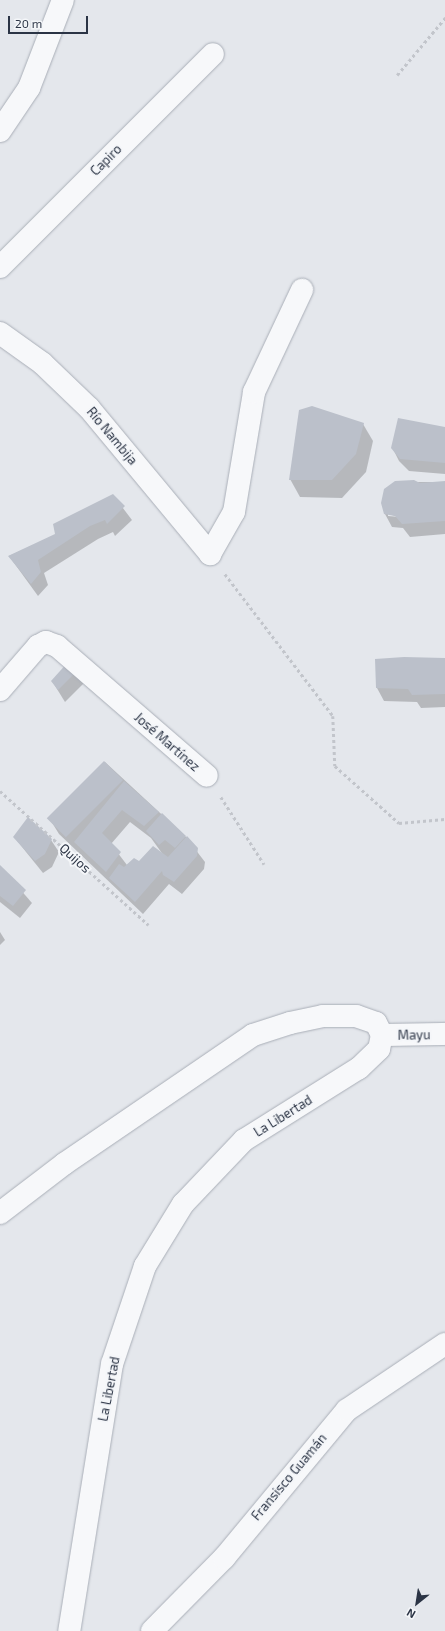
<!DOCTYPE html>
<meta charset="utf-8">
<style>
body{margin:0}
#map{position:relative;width:445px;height:1631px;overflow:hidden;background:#e4e7ec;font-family:"Exo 2",sans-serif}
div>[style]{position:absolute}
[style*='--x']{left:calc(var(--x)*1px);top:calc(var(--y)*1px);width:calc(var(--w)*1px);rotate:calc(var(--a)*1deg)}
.shadow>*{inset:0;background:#0003}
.building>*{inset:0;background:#bbc0ca;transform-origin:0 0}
.path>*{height:2.5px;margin-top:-1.25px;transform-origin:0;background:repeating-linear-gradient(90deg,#c2c5cb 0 3px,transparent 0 6px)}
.roads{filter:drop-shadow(0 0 1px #a9aeb7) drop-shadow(0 0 1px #a9aeb7)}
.street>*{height:22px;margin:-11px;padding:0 11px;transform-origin:11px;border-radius:11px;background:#f7f8fa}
span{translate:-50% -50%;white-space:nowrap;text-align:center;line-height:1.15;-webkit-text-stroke:4px #f4f6f9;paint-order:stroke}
.street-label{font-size:13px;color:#2b3445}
.north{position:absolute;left:397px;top:1583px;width:40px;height:40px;-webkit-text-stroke:3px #f4f6f9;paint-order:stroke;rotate:210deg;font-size:11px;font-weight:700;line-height:16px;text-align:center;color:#2b3445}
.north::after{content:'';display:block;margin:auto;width:14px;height:18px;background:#2b3445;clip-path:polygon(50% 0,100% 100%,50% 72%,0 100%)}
.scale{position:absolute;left:8px;top:16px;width:80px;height:18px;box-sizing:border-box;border:2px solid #2b3445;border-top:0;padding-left:5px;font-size:12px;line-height:14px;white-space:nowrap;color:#2b3445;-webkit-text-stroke:3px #f4f6f9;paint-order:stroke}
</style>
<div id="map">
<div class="shadow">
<i style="clip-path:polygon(399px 419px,445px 428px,445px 474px,409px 471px,399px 461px,392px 447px)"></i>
<i style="clip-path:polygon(363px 424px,373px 441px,366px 472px,342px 498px,300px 497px,290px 479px)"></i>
<i style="clip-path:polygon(evenodd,395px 482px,445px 482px,445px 534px,410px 537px,403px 528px,392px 527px,385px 514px,395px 482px,388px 514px,400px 517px,388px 516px,388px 514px)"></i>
<i style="clip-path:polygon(113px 495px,132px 520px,115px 536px,113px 532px,98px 539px,44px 573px,48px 585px,38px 596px,9px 556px,56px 535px)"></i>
<i style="clip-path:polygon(445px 659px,445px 707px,421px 708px,417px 702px,384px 701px,377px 688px,376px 660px)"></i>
<i style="clip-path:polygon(69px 662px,85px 682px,65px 702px,52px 681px)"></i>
<i style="clip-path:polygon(evenodd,105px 762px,185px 836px,205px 862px,204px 869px,182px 894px,169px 884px,143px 914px,59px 834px,51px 821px,105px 762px,130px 822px,151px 838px,164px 856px,127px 865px,111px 844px,130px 822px)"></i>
<i style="clip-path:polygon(14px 837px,51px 840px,59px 852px,52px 867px,43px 873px)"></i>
<i style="clip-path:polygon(0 866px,32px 903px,20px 918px,0 902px)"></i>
<i style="clip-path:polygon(0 932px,5px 940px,0 945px)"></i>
</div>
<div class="building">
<i style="clip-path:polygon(312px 406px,364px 423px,356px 454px,332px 480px,289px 480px,299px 410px)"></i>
<i style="clip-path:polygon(398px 418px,445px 427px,445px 463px,400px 459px,391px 448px)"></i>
<i style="clip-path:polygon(414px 480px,420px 483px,445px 481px,445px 521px,402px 524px,395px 516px,384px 514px,381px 503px,384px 489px,395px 481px)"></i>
<i style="clip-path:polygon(113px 494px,125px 506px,107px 524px,105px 520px,90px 526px,38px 560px,41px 572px,31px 584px,8px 556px,55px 534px,53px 524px)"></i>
<i style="clip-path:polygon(404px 657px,445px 658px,445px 694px,412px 695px,408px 689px,376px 688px,375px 659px)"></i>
<i style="clip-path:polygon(69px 661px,79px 669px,58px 690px,51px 681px)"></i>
<i style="left:104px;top:761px;width:27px;height:81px;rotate:45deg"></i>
<i style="clip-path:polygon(124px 781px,159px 812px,144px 826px,122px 810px,102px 833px,121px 852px,106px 872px,74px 842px)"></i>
<i style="clip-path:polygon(162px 813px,186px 836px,175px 848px,165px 840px,159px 845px,146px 831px)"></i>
<i style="clip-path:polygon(28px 817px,52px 839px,45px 854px,35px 861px,13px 837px)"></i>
<i style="clip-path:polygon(187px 836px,198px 848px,197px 856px,174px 882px,163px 875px,162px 871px,135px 902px,109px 878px,119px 864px,124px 867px,134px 858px,139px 861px,153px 846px,168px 857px)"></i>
<i style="clip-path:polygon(0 865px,26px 890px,13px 906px,0 896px)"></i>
</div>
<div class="path">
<i style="--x:397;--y:75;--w:75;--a:-49.9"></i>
<i style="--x:225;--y:574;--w:178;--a:52.7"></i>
<i style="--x:333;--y:716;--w:50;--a:87.7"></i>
<i style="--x:335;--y:766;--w:86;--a:41.7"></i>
<i style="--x:399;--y:823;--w:46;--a:-5"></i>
<i style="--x:0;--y:791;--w:200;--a:42"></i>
<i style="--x:221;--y:797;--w:80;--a:57.3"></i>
</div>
<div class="roads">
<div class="street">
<i style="--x:0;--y:131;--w:52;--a:-56"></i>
<i style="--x:29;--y:88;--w:94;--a:-68.9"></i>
<i style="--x:0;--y:267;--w:301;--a:-45"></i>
<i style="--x:0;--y:333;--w:52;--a:35.5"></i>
<i style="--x:42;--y:363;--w:65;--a:43.8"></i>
<i style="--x:89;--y:408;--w:190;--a:50.3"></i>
<i style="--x:210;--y:554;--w:48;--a:-60.3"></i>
<i style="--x:234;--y:512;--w:122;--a:-80.5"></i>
<i style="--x:254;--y:392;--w:113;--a:-64.8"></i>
<i style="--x:0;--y:690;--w:58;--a:-49.2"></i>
<i style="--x:38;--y:646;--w:9;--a:-27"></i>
<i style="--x:46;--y:642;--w:12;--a:20"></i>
<i style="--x:57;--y:646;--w:198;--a:40.9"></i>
<i style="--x:382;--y:1035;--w:63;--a:-0.9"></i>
<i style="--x:0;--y:1213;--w:81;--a:-37.4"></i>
<i style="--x:64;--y:1164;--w:229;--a:-34.3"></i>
<i style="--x:253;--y:1035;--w:39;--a:-18"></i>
<i style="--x:290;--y:1023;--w:34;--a:-12"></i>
<i style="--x:323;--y:1016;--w:33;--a:0"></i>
<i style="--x:356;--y:1016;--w:21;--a:19"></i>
<i style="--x:376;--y:1023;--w:13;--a:63"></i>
<i style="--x:382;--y:1035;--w:14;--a:102"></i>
<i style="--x:379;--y:1049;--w:28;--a:136"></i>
<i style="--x:359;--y:1068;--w:136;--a:147.9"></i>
<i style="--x:244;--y:1140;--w:88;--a:133.6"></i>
<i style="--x:183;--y:1204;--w:73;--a:121.5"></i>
<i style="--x:145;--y:1266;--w:103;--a:108.6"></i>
<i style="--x:112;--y:1364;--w:270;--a:99.1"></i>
<i style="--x:152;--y:1631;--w:103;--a:-45.4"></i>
<i style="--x:224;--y:1558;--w:192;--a:-50.3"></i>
<i style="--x:347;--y:1410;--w:118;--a:-34"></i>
</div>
</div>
<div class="street-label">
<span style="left:106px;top:160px;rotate:-45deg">Capiro</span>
<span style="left:112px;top:436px;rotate:50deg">Río Nambija</span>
<span style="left:167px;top:742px;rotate:41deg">José Martínez</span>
<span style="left:75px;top:858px;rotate:42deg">Quijos</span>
<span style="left:414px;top:1035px;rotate:-1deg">Mayu</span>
<span style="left:283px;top:1116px;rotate:-32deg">La Libertad</span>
<span style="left:109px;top:1389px;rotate:-79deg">La Libertad</span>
<span style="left:289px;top:1477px;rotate:-50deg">Fransisco Guamán</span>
</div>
<div class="north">N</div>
<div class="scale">20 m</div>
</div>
